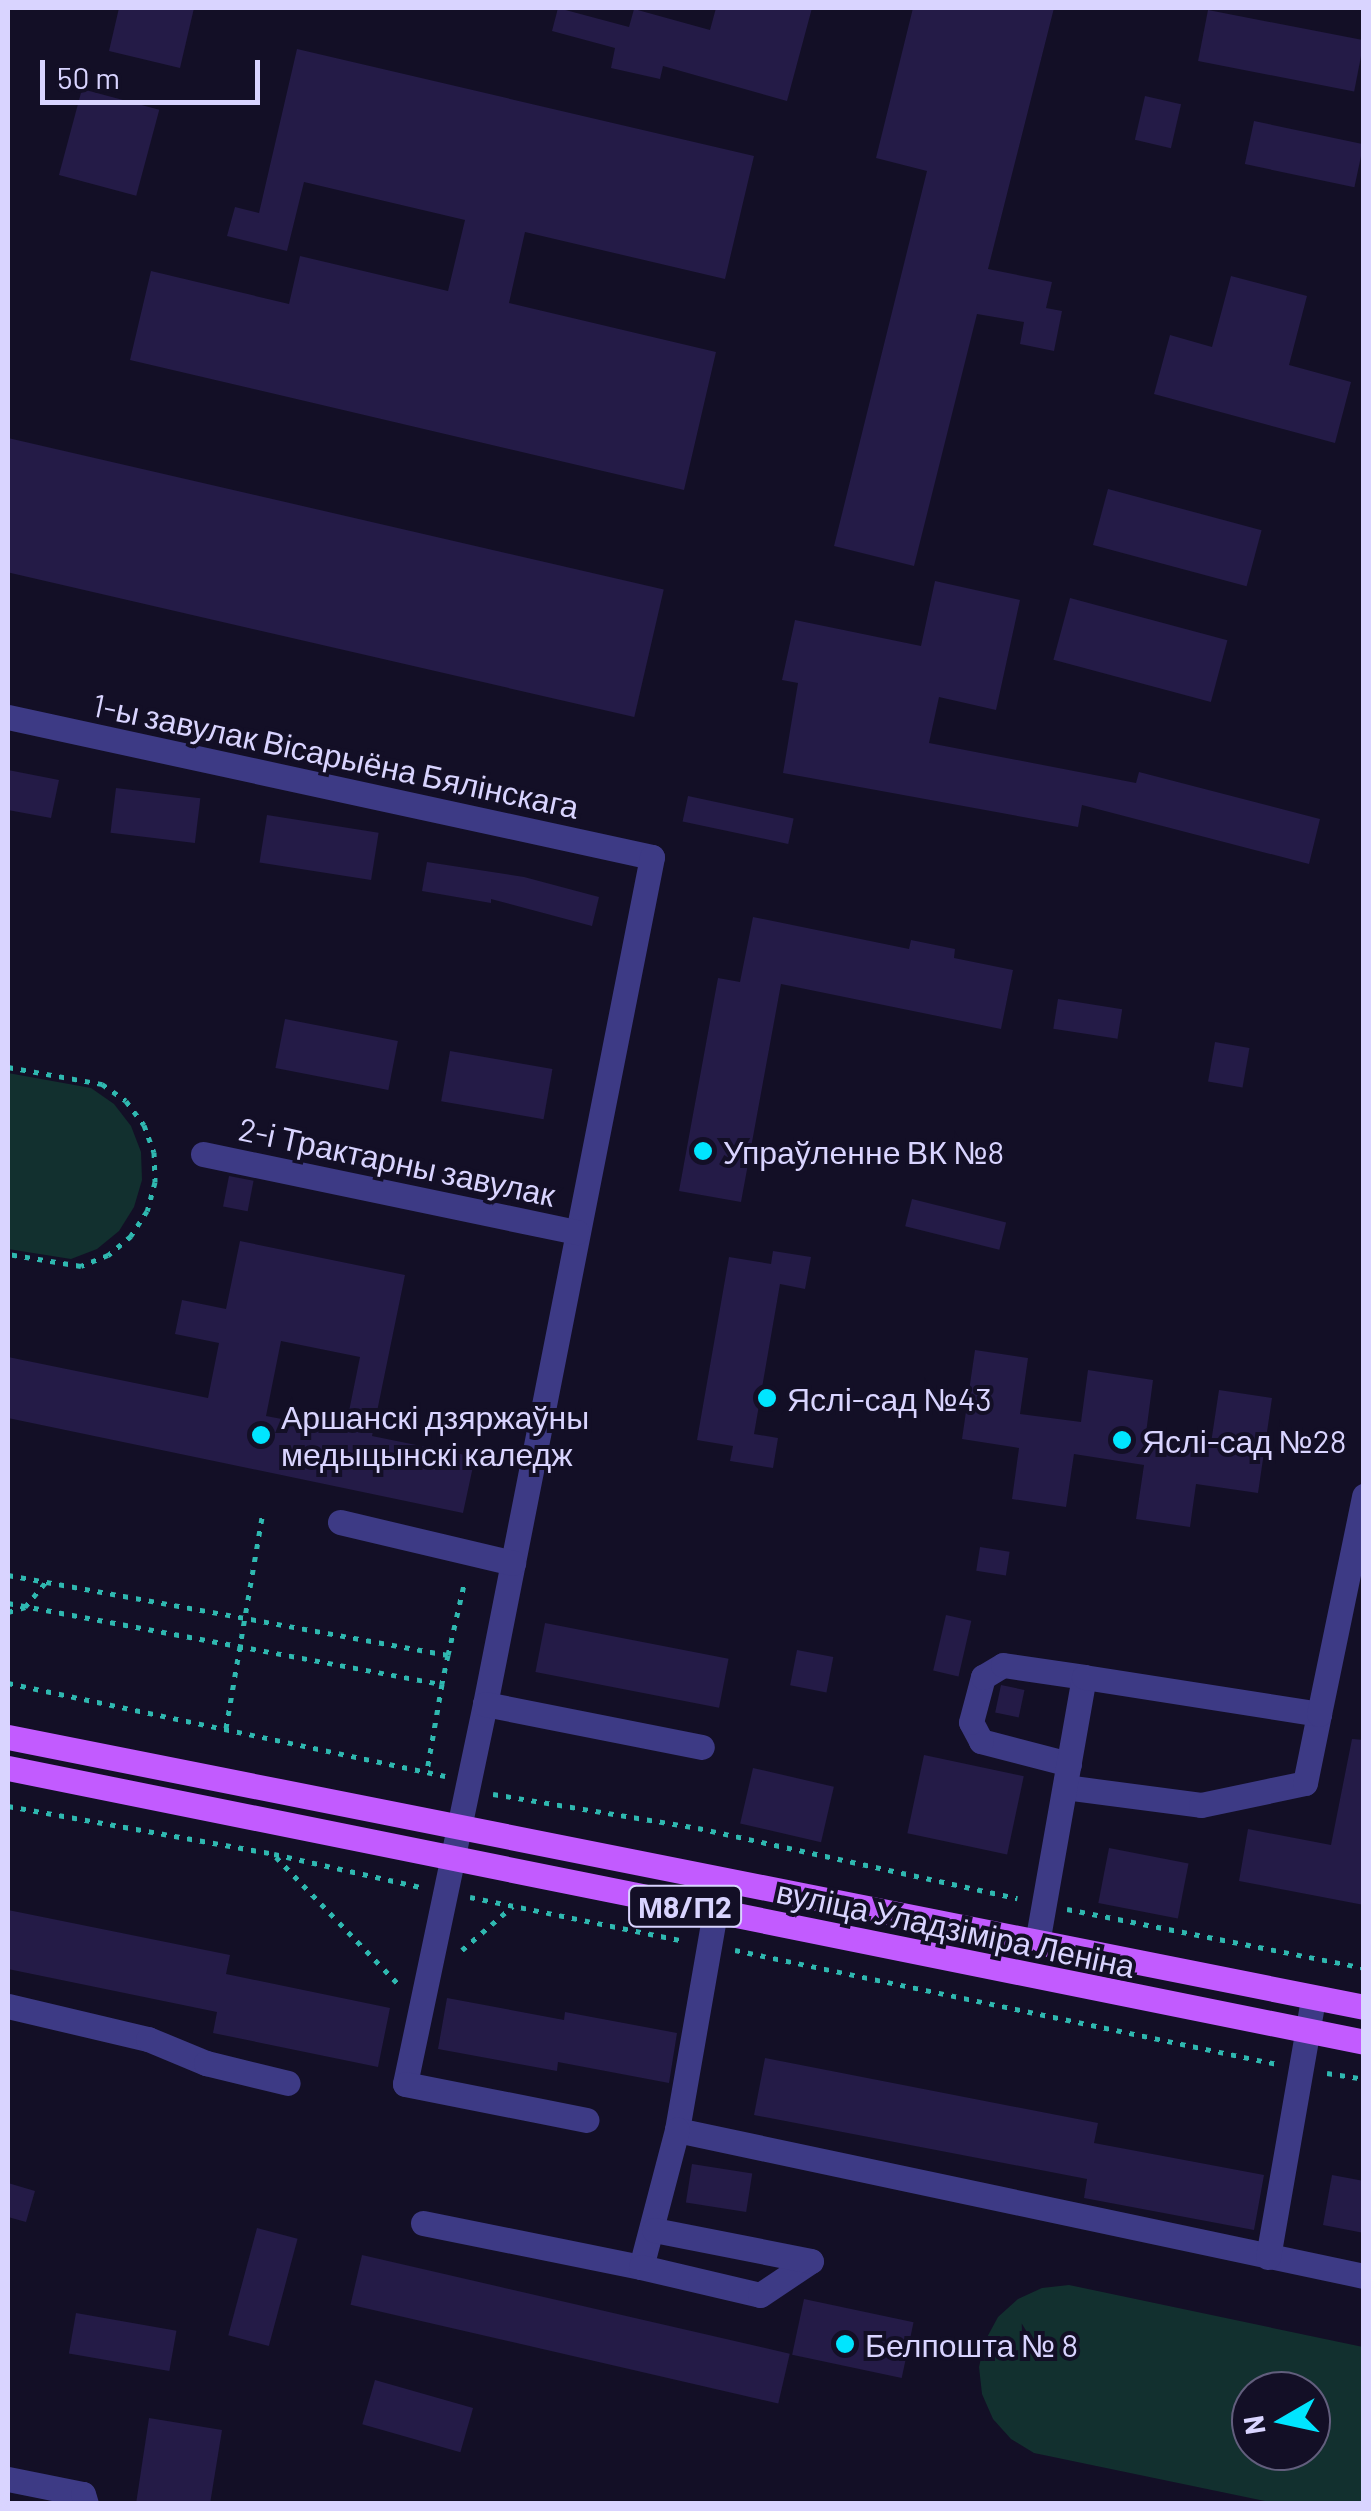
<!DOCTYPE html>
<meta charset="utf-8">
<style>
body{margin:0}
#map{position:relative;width:1371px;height:2511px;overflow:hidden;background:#130f26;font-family:Barlow,sans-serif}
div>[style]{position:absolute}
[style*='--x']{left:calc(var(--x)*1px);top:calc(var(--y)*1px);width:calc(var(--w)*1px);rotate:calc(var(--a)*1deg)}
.green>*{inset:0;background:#12302f}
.building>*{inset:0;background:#241b47;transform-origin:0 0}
.path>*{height:5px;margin-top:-2.5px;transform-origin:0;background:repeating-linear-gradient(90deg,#2fb8b0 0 5px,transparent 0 13px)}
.minor>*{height:25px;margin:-12.5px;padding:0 12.5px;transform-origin:12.5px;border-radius:12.5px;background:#3d3a85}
.major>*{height:25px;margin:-12.5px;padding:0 12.5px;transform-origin:12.5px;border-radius:12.5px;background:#c25bff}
.dots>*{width:28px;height:28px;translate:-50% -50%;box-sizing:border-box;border:5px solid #130f26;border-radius:50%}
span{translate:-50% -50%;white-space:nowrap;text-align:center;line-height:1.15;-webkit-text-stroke:8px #130f26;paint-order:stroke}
.shield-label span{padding:2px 8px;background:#130f26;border:2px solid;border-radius:8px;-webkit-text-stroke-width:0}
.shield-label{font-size:30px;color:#d9d4ff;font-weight:700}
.street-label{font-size:32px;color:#d9d4ff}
.poi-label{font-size:32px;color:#d9d4ff}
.left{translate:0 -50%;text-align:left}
.frame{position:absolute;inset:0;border:10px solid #d9d4ff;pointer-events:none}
.north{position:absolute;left:1231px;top:2371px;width:100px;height:100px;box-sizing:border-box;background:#130f26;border:2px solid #625e7d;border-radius:50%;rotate:261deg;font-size:28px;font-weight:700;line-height:40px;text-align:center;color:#d9d4ff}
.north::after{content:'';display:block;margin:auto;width:35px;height:45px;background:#00e5ff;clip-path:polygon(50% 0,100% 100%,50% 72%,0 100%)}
.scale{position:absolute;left:40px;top:60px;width:220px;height:45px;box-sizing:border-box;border:5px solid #d9d4ff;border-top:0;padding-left:12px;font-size:30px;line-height:35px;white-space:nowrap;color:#d9d4ff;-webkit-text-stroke:8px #130f26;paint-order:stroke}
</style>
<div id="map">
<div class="green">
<i style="clip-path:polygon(8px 1073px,91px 1088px,114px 1104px,131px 1126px,141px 1152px,142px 1180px,134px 1207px,119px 1231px,97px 1249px,71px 1259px,8px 1249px)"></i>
<i style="clip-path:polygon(evenodd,1069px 2285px,1363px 2347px,1363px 2503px,1275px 2503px,1034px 2453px,1011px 2439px,993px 2419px,982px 2394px,979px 2367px,985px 2341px,998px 2317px,1018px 2299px,1042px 2288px,1069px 2285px,1251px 2391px,1311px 2391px,1311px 2451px,1251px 2451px,1251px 2391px)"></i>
</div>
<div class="building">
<i style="clip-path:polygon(119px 8px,194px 8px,180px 68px,109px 51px)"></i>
<i style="clip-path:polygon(558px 8px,629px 27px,634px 9px,710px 30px,716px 8px,812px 8px,787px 101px,663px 66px,660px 79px,611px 68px,615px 48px,552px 31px)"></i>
<i style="clip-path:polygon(913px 8px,1054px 8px,988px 269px,1052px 282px,1046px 308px,1062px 311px,1054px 351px,1020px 344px,1024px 322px,977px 314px,914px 566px,834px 546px,927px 171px,876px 158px)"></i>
<i style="left:1208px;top:10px;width:159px;height:52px;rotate:11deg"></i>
<i style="clip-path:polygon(297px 49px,754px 156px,725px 279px,525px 232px,509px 303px,716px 352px,684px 490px,130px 360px,151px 271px,289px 304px,300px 256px,448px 291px,465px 220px,304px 182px,287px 251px,227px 236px,235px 207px,259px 213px)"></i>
<i style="left:82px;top:89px;width:80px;height:89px;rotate:15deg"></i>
<i style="left:1145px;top:96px;width:37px;height:45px;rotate:13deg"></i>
<i style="left:1254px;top:121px;width:112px;height:44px;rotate:12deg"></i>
<i style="clip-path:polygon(1231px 276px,1307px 296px,1289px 365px,1351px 382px,1335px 443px,1154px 394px,1170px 335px,1212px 347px)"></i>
<i style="left:8px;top:438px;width:673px;height:131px;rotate:13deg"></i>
<i style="left:1108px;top:489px;width:159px;height:58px;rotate:15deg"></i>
<i style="clip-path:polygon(935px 581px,1020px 600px,996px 710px,939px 697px,929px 743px,1136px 783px,1139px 772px,1320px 819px,1309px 864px,1082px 805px,1078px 827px,783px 773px,798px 683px,782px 680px,795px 620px,921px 646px)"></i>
<i style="left:1070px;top:598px;width:163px;height:64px;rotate:15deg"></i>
<i style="clip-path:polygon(8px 770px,59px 780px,51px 818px,8px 810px)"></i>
<i style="left:116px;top:788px;width:85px;height:45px;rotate:7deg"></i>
<i style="left:688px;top:796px;width:108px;height:26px;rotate:12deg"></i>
<i style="left:267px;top:815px;width:113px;height:48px;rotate:9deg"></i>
<i style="clip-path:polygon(427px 862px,524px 877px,599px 897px,592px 926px,491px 899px,491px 903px,422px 891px)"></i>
<i style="clip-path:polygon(753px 917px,909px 949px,911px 940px,955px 949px,954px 958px,1013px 970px,1001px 1029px,781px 984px,741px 1202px,679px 1191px,718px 978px,740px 982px)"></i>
<i style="left:1058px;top:999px;width:65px;height:30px;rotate:9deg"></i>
<i style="left:285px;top:1019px;width:115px;height:50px;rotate:11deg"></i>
<i style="left:1215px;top:1042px;width:35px;height:40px;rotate:10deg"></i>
<i style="left:450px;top:1051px;width:104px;height:51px;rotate:10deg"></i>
<i style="left:229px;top:1176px;width:25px;height:31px;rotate:11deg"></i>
<i style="left:912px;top:1199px;width:97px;height:28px;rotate:14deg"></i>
<i style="clip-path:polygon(evenodd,240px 1241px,405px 1275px,372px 1436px,475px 1457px,463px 1513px,8px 1418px,8px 1357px,208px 1398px,219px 1343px,175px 1334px,182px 1300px,226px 1309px,240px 1241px,281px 1341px,360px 1357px,345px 1431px,266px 1416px,281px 1341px)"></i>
<i style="clip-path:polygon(773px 1251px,811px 1257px,805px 1289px,780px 1284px,754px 1434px,778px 1438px,773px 1468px,730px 1461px,733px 1446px,697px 1440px,729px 1257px,771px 1264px)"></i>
<i style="clip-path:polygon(975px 1350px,1028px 1358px,1020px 1414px,1081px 1422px,1088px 1370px,1153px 1380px,1146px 1433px,1211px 1443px,1219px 1390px,1272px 1398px,1258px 1493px,1196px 1484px,1190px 1527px,1136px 1519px,1144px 1465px,1074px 1454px,1066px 1507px,1012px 1499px,1019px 1448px,962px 1439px)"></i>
<i style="left:980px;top:1547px;width:30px;height:24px;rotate:9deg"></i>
<i style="left:946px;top:1615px;width:26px;height:57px;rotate:13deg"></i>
<i style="left:545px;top:1623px;width:187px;height:50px;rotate:11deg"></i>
<i style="left:797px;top:1650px;width:37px;height:36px;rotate:11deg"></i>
<i style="left:1001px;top:1685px;width:24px;height:28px;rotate:12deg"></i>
<i style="clip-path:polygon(1352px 1739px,1364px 1740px,1364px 1905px,1239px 1881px,1248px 1829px,1331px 1845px)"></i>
<i style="left:924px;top:1755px;width:102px;height:80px;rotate:12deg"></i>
<i style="left:753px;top:1768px;width:83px;height:57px;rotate:13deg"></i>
<i style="left:1109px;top:1848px;width:81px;height:56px;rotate:11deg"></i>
<i style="clip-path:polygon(8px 1910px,230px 1955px,226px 1974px,390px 2008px,378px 2067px,213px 2033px,217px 2012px,8px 1969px)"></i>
<i style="clip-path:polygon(447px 1998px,564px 2020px,565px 2012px,677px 2033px,669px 2083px,558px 2062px,557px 2071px,438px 2049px)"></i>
<i style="clip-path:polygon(765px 2058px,1098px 2123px,1094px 2143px,1264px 2175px,1254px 2230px,1084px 2198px,1087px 2179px,754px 2115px)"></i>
<i style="left:692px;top:2164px;width:61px;height:39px;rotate:9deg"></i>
<i style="clip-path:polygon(1332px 2175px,1364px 2181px,1364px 2233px,1323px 2225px)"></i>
<i style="clip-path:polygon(8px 2183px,35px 2191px,26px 2222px,8px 2217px)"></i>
<i style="left:257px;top:2228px;width:42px;height:111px;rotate:15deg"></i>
<i style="left:362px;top:2255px;width:439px;height:51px;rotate:13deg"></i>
<i style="left:804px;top:2299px;width:112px;height:57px;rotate:12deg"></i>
<i style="left:76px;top:2313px;width:102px;height:41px;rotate:10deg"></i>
<i style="left:375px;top:2380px;width:102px;height:46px;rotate:16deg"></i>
<i style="clip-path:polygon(149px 2418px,222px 2430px,210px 2504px,136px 2504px)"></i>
</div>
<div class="path">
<i style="--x:8;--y:1067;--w:96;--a:10.3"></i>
<i style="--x:102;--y:1084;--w:29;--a:35"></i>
<i style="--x:126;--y:1101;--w:30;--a:53"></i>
<i style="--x:144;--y:1125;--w:29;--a:70"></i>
<i style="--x:154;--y:1152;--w:30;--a:88"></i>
<i style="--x:155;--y:1182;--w:30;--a:105"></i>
<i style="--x:147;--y:1211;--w:30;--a:123"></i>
<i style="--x:131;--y:1236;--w:30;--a:140"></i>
<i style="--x:108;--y:1255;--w:29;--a:158"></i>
<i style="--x:81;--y:1266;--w:74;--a:-170.7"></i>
<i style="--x:8;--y:1575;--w:447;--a:10.3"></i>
<i style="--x:448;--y:1655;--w:30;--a:102"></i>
<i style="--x:8;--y:1603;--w:441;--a:10.6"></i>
<i style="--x:442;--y:1684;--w:88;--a:99.8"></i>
<i style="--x:8;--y:1612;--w:18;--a:-16"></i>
<i style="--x:25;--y:1607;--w:33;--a:-50"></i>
<i style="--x:448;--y:1655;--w:77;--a:-77.2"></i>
<i style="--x:8;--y:1683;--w:447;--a:12"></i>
<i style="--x:226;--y:1728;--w:220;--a:-80.3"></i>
<i style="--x:493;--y:1794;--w:208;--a:9.4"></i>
<i style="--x:698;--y:1828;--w:327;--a:12.4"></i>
<i style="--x:8;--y:1806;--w:270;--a:10.2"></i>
<i style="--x:274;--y:1854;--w:150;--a:12.7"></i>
<i style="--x:276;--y:1857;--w:178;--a:46.1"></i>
<i style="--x:470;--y:1897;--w:219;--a:11.6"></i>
<i style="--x:1067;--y:1909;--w:303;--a:11.2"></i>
<i style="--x:462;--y:1950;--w:67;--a:-40.8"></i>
<i style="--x:735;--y:1950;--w:554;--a:11.88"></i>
<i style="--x:1327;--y:2073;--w:37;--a:9"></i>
</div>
<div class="minor">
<i style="--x:8;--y:717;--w:659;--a:12.26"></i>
<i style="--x:652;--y:857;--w:863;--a:101.15"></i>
<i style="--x:485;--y:1704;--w:388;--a:101.9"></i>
<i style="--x:405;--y:2084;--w:185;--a:11.2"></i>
<i style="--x:203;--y:1154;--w:382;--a:11.8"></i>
<i style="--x:340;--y:1522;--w:178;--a:13.3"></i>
<i style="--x:485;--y:1704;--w:221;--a:11.2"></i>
<i style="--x:1069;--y:1764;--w:91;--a:-165.4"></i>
<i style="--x:981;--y:1741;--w:21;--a:-118"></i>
<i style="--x:971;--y:1722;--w:47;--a:-75.1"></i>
<i style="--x:983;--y:1677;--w:23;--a:-31"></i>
<i style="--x:1003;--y:1665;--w:82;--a:8.4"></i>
<i style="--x:1065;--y:1787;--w:137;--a:7.5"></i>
<i style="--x:1201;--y:1805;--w:106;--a:-11.9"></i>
<i style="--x:1305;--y:1783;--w:70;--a:-78.5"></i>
<i style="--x:715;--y:1912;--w:221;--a:99.9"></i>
<i style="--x:677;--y:2130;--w:702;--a:12"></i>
<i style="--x:1037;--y:1943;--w:270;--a:-80"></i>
<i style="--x:1084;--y:1677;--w:238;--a:8.9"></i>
<i style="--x:1319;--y:1714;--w:223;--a:-78.3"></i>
<i style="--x:8;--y:2006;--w:144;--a:13.3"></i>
<i style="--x:148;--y:2039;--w:63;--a:22.5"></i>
<i style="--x:206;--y:2063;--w:84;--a:13.7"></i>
<i style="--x:423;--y:2223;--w:222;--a:11.4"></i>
<i style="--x:641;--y:2267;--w:142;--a:-75.3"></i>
<i style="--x:1268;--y:2257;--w:263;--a:-80.1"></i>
<i style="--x:641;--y:2267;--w:122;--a:13.2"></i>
<i style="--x:760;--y:2295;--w:61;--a:-33.7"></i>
<i style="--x:811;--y:2261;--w:160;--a:-168.8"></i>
<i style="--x:8;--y:2479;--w:76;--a:11.3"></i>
<i style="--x:83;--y:2494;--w:10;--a:73"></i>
</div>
<div class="major">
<i style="--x:8;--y:1737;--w:1383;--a:11.26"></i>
<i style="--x:8;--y:1768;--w:1383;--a:11.42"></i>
</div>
<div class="dots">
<i style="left:703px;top:1151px;background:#00e5ff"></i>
<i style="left:767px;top:1398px;background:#00e5ff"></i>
<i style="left:261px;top:1435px;background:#00e5ff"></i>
<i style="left:1122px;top:1440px;background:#00e5ff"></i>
<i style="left:845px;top:2344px;background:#00e5ff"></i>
</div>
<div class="shield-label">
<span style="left:685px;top:1906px">М8/П2</span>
</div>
<div class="street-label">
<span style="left:336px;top:755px;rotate:12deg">1-ы завулак Вісарыёна Бялінскага</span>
<span style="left:397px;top:1161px;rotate:12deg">2-і Трактарны завулак</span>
<span style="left:956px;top:1928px;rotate:12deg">вуліца Уладзіміра Леніна</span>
</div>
<div class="poi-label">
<span class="left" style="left:723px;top:1151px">Упраўленне ВК №8</span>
<span class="left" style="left:787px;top:1398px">Яслі-сад №43</span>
<span class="left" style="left:281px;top:1435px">Аршанскі дзяржаўны<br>медыцынскі каледж</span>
<span class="left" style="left:1142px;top:1440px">Яслі-сад №28</span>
<span class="left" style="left:865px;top:2344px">Белпошта № 8</span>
</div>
<div class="frame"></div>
<div class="north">N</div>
<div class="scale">50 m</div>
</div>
